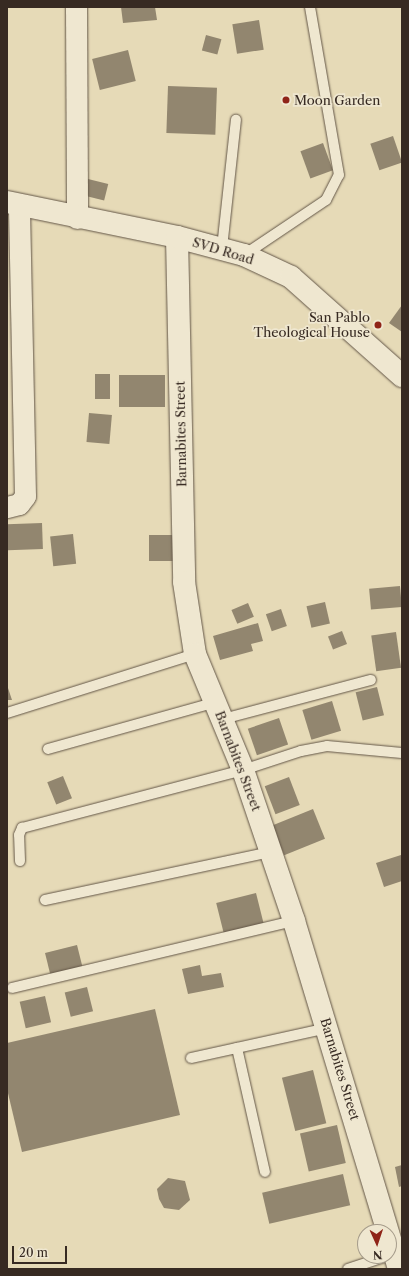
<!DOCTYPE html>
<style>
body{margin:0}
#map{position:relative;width:409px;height:1276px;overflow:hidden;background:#e6dab7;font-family:"Libre Caslon Text",serif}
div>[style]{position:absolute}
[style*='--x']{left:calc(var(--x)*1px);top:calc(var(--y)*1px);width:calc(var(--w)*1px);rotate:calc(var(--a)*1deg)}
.building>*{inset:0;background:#92866f;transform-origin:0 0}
.roads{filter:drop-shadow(0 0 1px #635647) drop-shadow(0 0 1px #635647)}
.service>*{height:10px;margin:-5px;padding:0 5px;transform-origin:5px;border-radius:5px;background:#efe7d0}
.minor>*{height:21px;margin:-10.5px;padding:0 10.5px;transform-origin:10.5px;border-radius:10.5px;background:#efe7d0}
.tertiary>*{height:22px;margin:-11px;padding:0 11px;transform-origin:11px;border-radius:11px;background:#efe7d0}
.secondary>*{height:22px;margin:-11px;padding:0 11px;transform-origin:11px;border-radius:11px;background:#efe7d0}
.dots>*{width:11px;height:11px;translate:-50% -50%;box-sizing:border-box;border:2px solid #efe7d0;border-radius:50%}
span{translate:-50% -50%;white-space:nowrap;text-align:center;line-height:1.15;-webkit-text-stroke:3.5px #efe7d0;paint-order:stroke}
.poi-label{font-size:13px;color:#372a22}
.left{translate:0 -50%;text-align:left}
.right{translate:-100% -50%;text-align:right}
.street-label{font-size:13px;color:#372a22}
.frame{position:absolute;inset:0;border:8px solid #372a22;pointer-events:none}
.north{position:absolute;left:357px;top:1224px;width:40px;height:40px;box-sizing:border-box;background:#efe7d0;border:1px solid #a59b8a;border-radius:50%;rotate:177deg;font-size:11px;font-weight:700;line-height:16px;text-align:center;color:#372a22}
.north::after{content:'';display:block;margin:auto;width:14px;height:18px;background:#8f2418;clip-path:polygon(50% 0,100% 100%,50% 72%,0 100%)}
.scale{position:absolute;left:12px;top:1246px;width:55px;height:18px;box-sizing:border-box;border:2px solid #372a22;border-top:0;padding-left:5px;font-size:12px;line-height:14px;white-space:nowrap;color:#372a22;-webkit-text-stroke:3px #efe7d0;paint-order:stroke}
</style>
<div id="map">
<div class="building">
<i style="clip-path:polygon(121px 7px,155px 7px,157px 20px,123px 23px)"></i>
<i style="left:259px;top:20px;width:30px;height:27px;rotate:81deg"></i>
<i style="left:206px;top:35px;width:16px;height:16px;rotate:15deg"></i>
<i style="left:128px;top:50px;width:32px;height:37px;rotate:76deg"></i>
<i style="left:168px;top:86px;width:49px;height:47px;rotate:2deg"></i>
<i style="left:393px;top:136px;width:28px;height:24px;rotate:71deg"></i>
<i style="left:323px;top:143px;width:29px;height:24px;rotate:70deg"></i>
<i style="left:84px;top:178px;width:25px;height:17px;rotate:14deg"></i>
<i style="clip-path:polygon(402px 305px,402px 332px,389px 323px)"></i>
<i style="left:95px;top:374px;width:15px;height:25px"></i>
<i style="left:119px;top:375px;width:46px;height:32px"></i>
<i style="left:89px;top:413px;width:23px;height:29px;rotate:5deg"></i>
<i style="left:42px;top:523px;width:26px;height:35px;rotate:88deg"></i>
<i style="left:73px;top:534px;width:30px;height:23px;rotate:84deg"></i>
<i style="left:149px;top:535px;width:24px;height:26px"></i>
<i style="left:400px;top:586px;width:21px;height:31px;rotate:85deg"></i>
<i style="left:325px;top:602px;width:22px;height:19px;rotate:77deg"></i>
<i style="left:248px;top:603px;width:15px;height:18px;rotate:67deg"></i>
<i style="left:281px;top:609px;width:18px;height:16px;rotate:71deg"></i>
<i style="clip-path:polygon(258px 623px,263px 641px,251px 644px,253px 651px,220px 660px,213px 636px)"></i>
<i style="left:342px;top:631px;width:14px;height:15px;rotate:69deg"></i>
<i style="left:396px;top:632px;width:36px;height:25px;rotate:82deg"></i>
<i style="clip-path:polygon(7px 685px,12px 700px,7px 700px)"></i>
<i style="left:377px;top:687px;width:29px;height:22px;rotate:76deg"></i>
<i style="left:332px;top:701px;width:31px;height:31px;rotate:73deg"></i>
<i style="left:279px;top:718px;width:28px;height:33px;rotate:71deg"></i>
<i style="left:63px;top:776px;width:24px;height:17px;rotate:68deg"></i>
<i style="left:289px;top:777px;width:30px;height:26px;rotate:69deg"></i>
<i style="left:313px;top:809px;width:32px;height:44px;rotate:68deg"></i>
<i style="clip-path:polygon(401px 855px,402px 881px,384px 887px,376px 863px)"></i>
<i style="left:256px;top:893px;width:34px;height:41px;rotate:76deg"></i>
<i style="left:77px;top:945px;width:25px;height:33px;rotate:76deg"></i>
<i style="clip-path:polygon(200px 965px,202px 976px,221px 973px,224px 987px,188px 994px,182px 969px)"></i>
<i style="left:87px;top:987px;width:25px;height:23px;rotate:76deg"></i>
<i style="left:45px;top:996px;width:27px;height:26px;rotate:77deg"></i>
<i style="clip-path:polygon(155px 1009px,180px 1115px,22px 1152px,7px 1089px,7px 1043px)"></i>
<i style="left:313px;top:1070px;width:55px;height:32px;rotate:76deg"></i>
<i style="left:337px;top:1125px;width:39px;height:38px;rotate:77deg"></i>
<i style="clip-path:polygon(402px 1165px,402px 1186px,399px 1187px,395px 1167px)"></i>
<i style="left:343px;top:1174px;width:32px;height:83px;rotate:77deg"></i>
<i style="clip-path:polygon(168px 1178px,185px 1181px,190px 1200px,179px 1210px,164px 1208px,159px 1199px,157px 1189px)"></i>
</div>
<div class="roads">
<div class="service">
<i style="--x:222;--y:248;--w:129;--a:-83.8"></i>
<i style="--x:244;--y:255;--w:99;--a:-33.9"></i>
<i style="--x:326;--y:200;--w:28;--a:-63"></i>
<i style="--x:339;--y:175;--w:170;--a:-99.8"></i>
<i style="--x:7;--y:713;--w:197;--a:-17.4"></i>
<i style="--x:223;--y:719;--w:153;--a:-14.8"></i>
<i style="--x:48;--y:749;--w:174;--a:-15.6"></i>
<i style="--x:20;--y:861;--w:26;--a:-92"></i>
<i style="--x:19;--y:835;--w:8;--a:-67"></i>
<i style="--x:22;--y:828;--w:228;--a:-14.7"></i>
<i style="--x:243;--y:770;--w:61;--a:-18.1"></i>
<i style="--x:301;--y:751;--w:26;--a:-11"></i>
<i style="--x:327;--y:746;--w:75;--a:5.3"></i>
<i style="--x:45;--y:900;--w:231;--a:-12"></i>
<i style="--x:12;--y:988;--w:290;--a:-13.4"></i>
<i style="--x:237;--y:1048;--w:127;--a:77.3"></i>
<i style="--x:191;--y:1058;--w:139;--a:-12.4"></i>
<i style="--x:348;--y:1269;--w:41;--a:-18.4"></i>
</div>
<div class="minor">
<i style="--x:76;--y:7;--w:211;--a:89.7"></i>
<i style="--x:7;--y:507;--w:12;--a:-14"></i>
<i style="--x:19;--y:504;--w:10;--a:-53"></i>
<i style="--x:25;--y:496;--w:290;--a:-91.2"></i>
</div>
<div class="tertiary">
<i style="--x:177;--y:237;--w:345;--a:88.8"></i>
<i style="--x:184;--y:582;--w:73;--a:81.3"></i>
<i style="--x:195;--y:654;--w:126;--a:67.5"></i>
<i style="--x:243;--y:770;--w:159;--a:71.3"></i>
<i style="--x:294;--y:921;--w:363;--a:73.2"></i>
</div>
<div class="secondary">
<i style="--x:7;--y:202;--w:174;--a:11.6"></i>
<i style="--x:177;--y:237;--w:69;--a:15"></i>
<i style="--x:244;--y:255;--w:52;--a:25.1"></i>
<i style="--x:291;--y:277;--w:149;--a:41.7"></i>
</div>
</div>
<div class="dots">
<i style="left:286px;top:100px;background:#8f2418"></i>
<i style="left:378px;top:325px;background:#8f2418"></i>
</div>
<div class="poi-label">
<span class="left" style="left:294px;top:100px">Moon Garden</span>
<span class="right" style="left:370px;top:325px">San Pablo<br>Theological House</span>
</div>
<div class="street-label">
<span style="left:223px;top:251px;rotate:17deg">SVD Road</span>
<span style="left:181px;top:434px;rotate:-91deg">Barnabites Street</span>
<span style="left:238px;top:761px;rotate:69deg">Barnabites Street</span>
<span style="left:340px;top:1069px;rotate:73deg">Barnabites Street</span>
</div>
<div class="frame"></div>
<div class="north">N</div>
<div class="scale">20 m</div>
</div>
